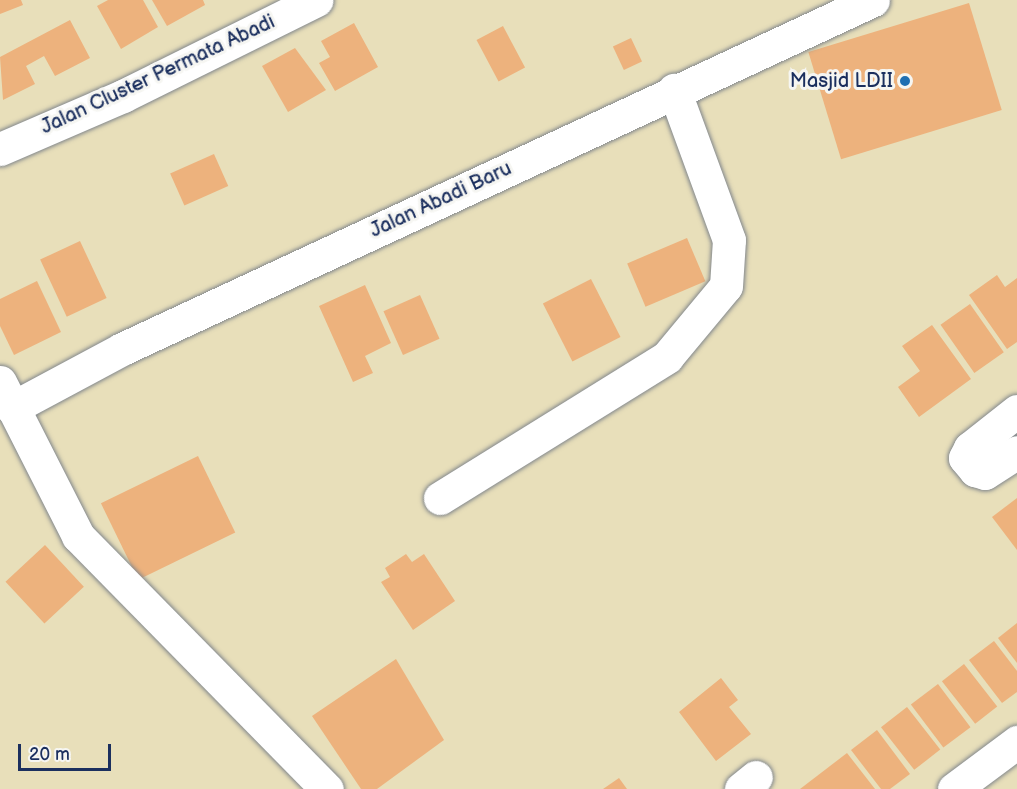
<!DOCTYPE html>
<style>
body{margin:0}
#map{position:relative;width:1017px;height:789px;overflow:hidden;background:#e8dfba;font-family:"Balsamiq Sans",sans-serif}
div>[style]{position:absolute}
[style*='--x']{left:calc(var(--x)*1px);top:calc(var(--y)*1px);width:calc(var(--w)*1px);rotate:calc(var(--a)*1deg)}
.building>*{inset:0;background:#edb27d;transform-origin:0 0}
.roads{filter:drop-shadow(0 0 2px #82878c) drop-shadow(0 0 2px #82878c)}
.minor>*{height:33px;margin:-16.5px;padding:0 16.5px;transform-origin:16.5px;border-radius:16.5px;background:#fff}
.dots>*{width:16px;height:16px;translate:-50% -50%;box-sizing:border-box;border:3px solid #f6f6f2;border-radius:50%}
span{translate:-50% -50%;white-space:nowrap;text-align:center;line-height:1.15;-webkit-text-stroke:6px #f6f6f2;paint-order:stroke}
.street-label{font-size:20px;color:#1b2f5e}
.poi-label{font-size:20px;color:#1b2f5e}
.right{translate:-100% -50%;text-align:right}
.scale{position:absolute;left:18px;top:744px;width:93px;height:27px;box-sizing:border-box;border:3px solid #1b2f5e;border-top:0;padding-left:8px;font-size:18px;line-height:21px;white-space:nowrap;color:#1b2f5e;-webkit-text-stroke:4px #f6f6f2;paint-order:stroke}
</style>
<div id="map">
<div class="building">
<i style="clip-path:polygon(0 0,21px 0,23px 5px,0 14px)"></i>
<i style="clip-path:polygon(108px 0,143px 0,158px 27px,121px 49px,97px 6px)"></i>
<i style="clip-path:polygon(152px 0,203px 0,205px 5px,167px 26px)"></i>
<i style="left:969px;top:3px;width:112px;height:168px;rotate:73deg"></i>
<i style="clip-path:polygon(70px 20px,90px 58px,55px 76px,44px 56px,26px 66px,35px 84px,3px 100px,0 57px)"></i>
<i style="clip-path:polygon(354px 23px,378px 67px,335px 91px,319px 63px,330px 57px,321px 41px)"></i>
<i style="left:503px;top:26px;width:47px;height:30px;rotate:62deg"></i>
<i style="left:631px;top:38px;width:26px;height:20px;rotate:65deg"></i>
<i style="clip-path:polygon(295px 48px,326px 90px,288px 112px,262px 66px)"></i>
<i style="left:214px;top:154px;width:35px;height:48px;rotate:66deg"></i>
<i style="left:687px;top:238px;width:47px;height:65px;rotate:67deg"></i>
<i style="left:80px;top:241px;width:63px;height:44px;rotate:65deg"></i>
<i style="clip-path:polygon(997px 275px,1005px 287px,1017px 278px,1017px 342px,1007px 349px,969px 295px)"></i>
<i style="left:591px;top:279px;width:65px;height:54px;rotate:63deg"></i>
<i style="clip-path:polygon(37px 281px,61px 332px,14px 355px,0 326px,0 299px)"></i>
<i style="clip-path:polygon(365px 285px,391px 343px,365px 356px,373px 373px,353px 382px,319px 306px)"></i>
<i style="left:420px;top:295px;width:48px;height:40px;rotate:66deg"></i>
<i style="left:970px;top:304px;width:59px;height:36px;rotate:55deg"></i>
<i style="clip-path:polygon(932px 325px,971px 379px,919px 417px,898px 387px,920px 371px,902px 346px)"></i>
<i style="left:198px;top:456px;width:85px;height:108px;rotate:64deg"></i>
<i style="clip-path:polygon(1017px 498px,1017px 550px,992px 517px)"></i>
<i style="left:45px;top:545px;width:57px;height:54px;rotate:47deg"></i>
<i style="clip-path:polygon(406px 554px,412px 562px,424px 554px,455px 601px,413px 630px,381px 582px,390px 577px,385px 568px)"></i>
<i style="clip-path:polygon(1017px 623px,1017px 663px,998px 638px)"></i>
<i style="clip-path:polygon(994px 641px,1017px 671px,1017px 692px,1002px 703px,969px 660px)"></i>
<i style="clip-path:polygon(396px 659px,444px 740px,377px 789px,361px 789px,312px 716px)"></i>
<i style="left:964px;top:664px;width:54px;height:28px;rotate:52deg"></i>
<i style="clip-path:polygon(721px 678px,738px 700px,729px 707px,751px 734px,716px 761px,679px 712px)"></i>
<i style="left:938px;top:684px;width:54px;height:34px;rotate:53deg"></i>
<i style="left:907px;top:707px;width:54px;height:33px;rotate:52deg"></i>
<i style="clip-path:polygon(877px 730px,910px 774px,890px 789px,881px 789px,851px 750px)"></i>
<i style="clip-path:polygon(847px 753px,875px 789px,800px 789px)"></i>
<i style="clip-path:polygon(619px 778px,627px 789px,603px 789px)"></i>
</div>
<div class="roads">
<div class="minor">
<i style="--x:0;--y:149;--w:134;--a:-23.3"></i>
<i style="--x:123;--y:96;--w:216;--a:-26.4"></i>
<i style="--x:0;--y:382;--w:173;--a:63.1"></i>
<i style="--x:78;--y:536;--w:355;--a:45.5"></i>
<i style="--x:12;--y:408;--w:125;--a:-28.2"></i>
<i style="--x:122;--y:349;--w:828;--a:-24.92"></i>
<i style="--x:1017;--y:411;--w:60;--a:141.8"></i>
<i style="--x:970;--y:448;--w:11;--a:117"></i>
<i style="--x:965;--y:458;--w:16;--a:50"></i>
<i style="--x:975;--y:470;--w:10;--a:17"></i>
<i style="--x:985;--y:473;--w:38;--a:-33"></i>
<i style="--x:440;--y:498;--w:267;--a:-31.8"></i>
<i style="--x:667;--y:357;--w:92;--a:-50.3"></i>
<i style="--x:726;--y:286;--w:46;--a:-86.3"></i>
<i style="--x:729;--y:240;--w:160;--a:-110.1"></i>
<i style="--x:741;--y:789;--w:19;--a:-39"></i>
<i style="--x:954;--y:789;--w:79;--a:-36.7"></i>
</div>
</div>
<div class="dots">
<i style="left:905px;top:81px;background:#1f6fb2"></i>
</div>
<div class="street-label">
<span style="left:158px;top:75px;rotate:-25deg">Jalan Cluster Permata Abadi</span>
<span style="left:441px;top:200px;rotate:-25deg">Jalan Abadi Baru</span>
</div>
<div class="poi-label">
<span class="right" style="left:893px;top:81px">Masjid LDII</span>
</div>
<div class="scale">20 m</div>
</div>
